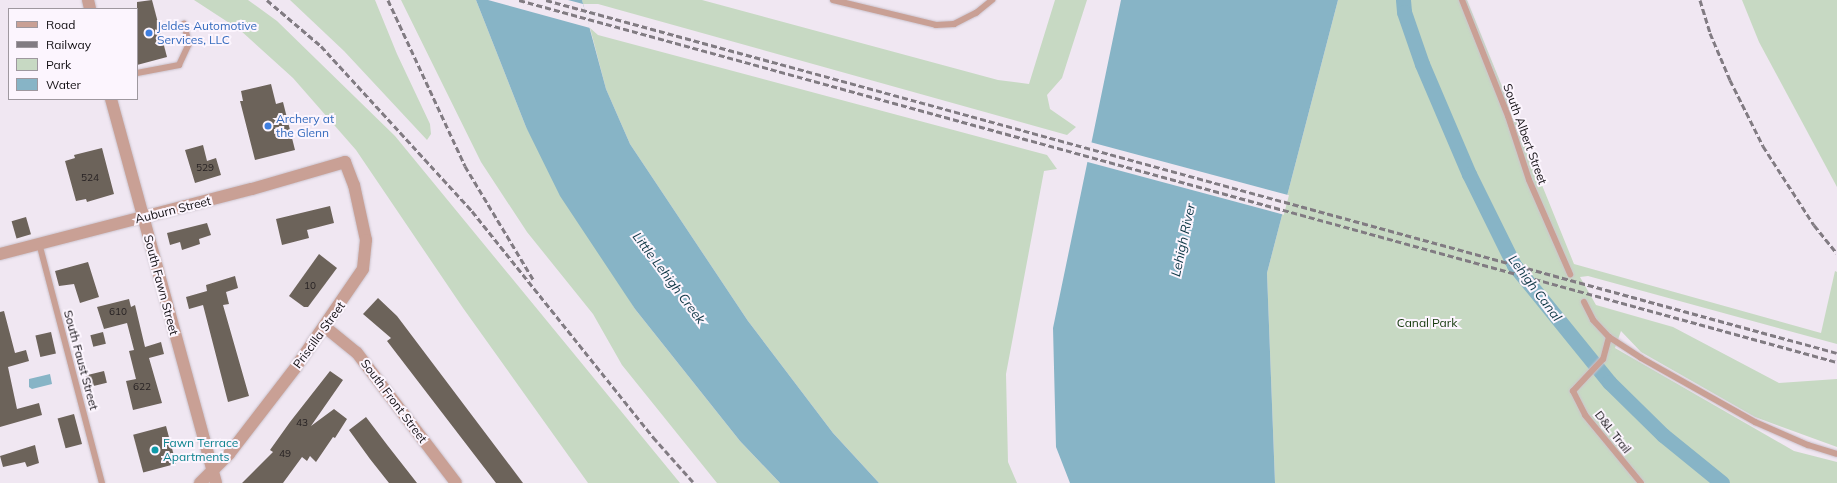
<!DOCTYPE html>
<style>
body{margin:0}
#map{position:relative;width:1837px;height:483px;overflow:hidden;background:#f0e7f2;font-family:Mulish,sans-serif}
div>[style]{position:absolute}
[style*='--x']{left:calc(var(--x)*1px);top:calc(var(--y)*1px);width:calc(var(--w)*1px);rotate:calc(var(--a)*1deg)}
.green>*{inset:0;background:#c7d9c3}
.water>*{inset:0;background:#87b4c6}
.pier>*{inset:0;background:#f0e7f2;transform-origin:0 0}
.canal>*{height:15px;margin:-7.5px;padding:0 7.5px;transform-origin:7.5px;border-radius:7.5px;background:#87b4c6}
.building>*{inset:0;background:#6c635a;transform-origin:0 0}
.roads{filter:drop-shadow(0 0 1px #ccc4ce) drop-shadow(0 0 1px #ccc4ce)}
.service>*{height:6px;margin:-3px;padding:0 3px;transform-origin:3px;border-radius:3px;background:#c9a095}
.minor>*{height:12px;margin:-6px;padding:0 6px;transform-origin:6px;border-radius:6px;background:#c9a095}
.rail>*{height:3px;margin-top:-1.5px;transform-origin:0;background:repeating-linear-gradient(90deg,#817b82 0 6px,transparent 0 9px)}
.dots>*{width:11px;height:11px;translate:-50% -50%;box-sizing:border-box;border:2px solid #fcf5fe;border-radius:50%}
span{translate:-50% -50%;white-space:nowrap;text-align:center;line-height:1.15;-webkit-text-stroke:4px #fcf5fe;paint-order:stroke}
.number-label{font-size:10px;color:#272223}
.number-label span{-webkit-text-stroke-width:0}
.shop-label{font-size:12px;color:#366cbe}
.left{translate:0 -50%;text-align:left}
.street-label{font-size:12px;color:#100d11}
.park-label{font-size:12px;color:#123709}
.culture-label{font-size:12px;color:#0d838f}
.water-label{font-size:13px;color:#0c3644;font-style:italic}
.legend{position:absolute;left:8px;top:8px;width:130px;height:92px;box-sizing:border-box;background:#fcf5fe;border:1px solid #9e989f;margin:0;padding:5px 7px;list-style:none;font-size:12px;color:#100d11}
.legend li{display:flex;align-items:center;gap:8px;height:20px}
.legend b{width:20px;border:1px solid #9e989f}
</style>
<div id="map">
<div class="green">
<i style="clip-path:polygon(194px 0,248px 0,277px 21px,395px 136px,680px 483px,588px 483px,463px 308px,356px 150px,293px 78px,240px 30px)"></i>
<i style="clip-path:polygon(290px 0,375px 0,397px 54px,430px 124px,431px 134px,427px 140px,344px 51px)"></i>
<i style="clip-path:polygon(401px 0,476px 0,526px 127px,635px 309px,740px 441px,780px 483px,717px 483px,622px 365px,593px 314px,527px 232px,481px 162px)"></i>
<i style="clip-path:polygon(582px 0,702px 0,998px 80px,1029px 84px,1055px 0,1087px 0,1062px 78px,1047px 95px,1050px 109px,1076px 127px,1067px 135px,598px 4px,583px 4px)"></i>
<i style="clip-path:polygon(1338px 0,1467px 0,1574px 264px,1821px 333px,1835px 271px,1837px 272px,1837px 344px,1588px 276px,1580px 277px,1596px 305px,1673px 327px,1779px 383px,1837px 379px,1837px 447px,1755px 417px,1641px 352px,1621px 331px,1615px 348px,1794px 451px,1837px 462px,1837px 483px,1275px 483px,1267px 273px)"></i>
<i style="clip-path:polygon(1742px 0,1837px 0,1837px 187px,1759px 42px)"></i>
<i style="clip-path:polygon(590px 28px,598px 35px,1047px 155px,1057px 169px,1044px 171px,1006px 374px,1008px 462px,1017px 483px,879px 483px,833px 433px,748px 321px,630px 144px,606px 89px)"></i>
</div>
<div class="water">
<i style="clip-path:polygon(476px 0,582px 0,606px 89px,630px 144px,748px 321px,833px 433px,879px 483px,780px 483px,740px 441px,635px 309px,560px 196px,526px 127px)"></i>
<i style="clip-path:polygon(1121px 0,1338px 0,1267px 273px,1275px 483px,1070px 483px,1056px 447px,1053px 328px)"></i>
<i style="clip-path:polygon(50px 374px,52px 384px,32px 389px,29px 387px,29px 379px)"></i>
</div>
<div class="pier">
<i style="clip-path:polygon(488px 0,568px 0,583px 4px,590px 28px)"></i>
<i style="left:1090px;top:142px;width:206px;height:20px;rotate:15deg"></i>
</div>
<div class="canal">
<i style="--x:1403;--y:0;--w:12;--a:85"></i>
<i style="--x:1404;--y:12;--w:55;--a:70.9"></i>
<i style="--x:1422;--y:64;--w:120;--a:66.9"></i>
<i style="--x:1469;--y:174;--w:102;--a:63.7"></i>
<i style="--x:1514;--y:265;--w:151;--a:50.9"></i>
<i style="--x:1609;--y:382;--w:76;--a:44.5"></i>
<i style="--x:1663;--y:435;--w:76;--a:39.1"></i>
</div>
<div class="building">
<i style="clip-path:polygon(152px 0,167px 57px,137px 65px,137px 2px)"></i>
<i style="clip-path:polygon(271px 84px,276px 104px,283px 102px,295px 150px,255px 160px,240px 101px,243px 101px,241px 91px)"></i>
<i style="clip-path:polygon(203px 145px,207px 161px,216px 158px,221px 175px,195px 183px,185px 150px)"></i>
<i style="clip-path:polygon(102px 148px,114px 194px,87px 202px,86px 199px,76px 201px,65px 161px,75px 158px,74px 155px)"></i>
<i style="clip-path:polygon(330px 206px,334px 223px,307px 230px,309px 238px,282px 245px,276px 219px)"></i>
<i style="left:26px;top:217px;width:18px;height:15px;rotate:74deg"></i>
<i style="clip-path:polygon(207px 223px,211px 235px,199px 239px,200px 244px,182px 250px,180px 242px,170px 245px,167px 233px)"></i>
<i style="clip-path:polygon(319px 254px,337px 268px,308px 307px,304px 307px,289px 296px)"></i>
<i style="clip-path:polygon(88px 262px,99px 297px,80px 303px,74px 284px,59px 286px,55px 271px)"></i>
<i style="clip-path:polygon(235px 276px,238px 288px,226px 292px,229px 304px,223px 305px,249px 396px,228px 402px,203px 305px,189px 309px,186px 297px,207px 291px,206px 285px)"></i>
<i style="clip-path:polygon(378px 298px,397px 316px,523px 483px,496px 483px,387px 341px,391px 338px,363px 314px)"></i>
<i style="clip-path:polygon(129px 299px,131px 307px,135px 305px,145px 347px,161px 342px,164px 354px,149px 358px,162px 403px,133px 410px,126px 381px,136px 379px,129px 351px,134px 350px,127px 323px,104px 329px,97px 307px)"></i>
<i style="clip-path:polygon(4px 311px,15px 353px,26px 350px,29px 361px,8px 367px,17px 409px,39px 403px,42px 415px,0 427px,0 312px)"></i>
<i style="left:51px;top:332px;width:22px;height:16px;rotate:77deg"></i>
<i style="left:103px;top:332px;width:12px;height:13px;rotate:76deg"></i>
<i style="left:104px;top:371px;width:12px;height:19px;rotate:76deg"></i>
<i style="clip-path:polygon(330px 371px,343px 380px,311px 426px,334px 409px,347px 419px,335px 438px,333px 437px,316px 462px,310px 456px,307px 461px,302px 457px,283px 483px,242px 483px,273px 452px,270px 450px,290px 422px)"></i>
<i style="left:74px;top:414px;width:31px;height:17px;rotate:75deg"></i>
<i style="clip-path:polygon(366px 417px,388px 446px,417px 483px,389px 483px,370px 459px,349px 430px)"></i>
<i style="left:166px;top:426px;width:39px;height:34px;rotate:75deg"></i>
<i style="clip-path:polygon(35px 445px,39px 463px,27px 467px,25px 462px,3px 467px,0 456px)"></i>
</div>
<div class="roads">
<div class="service">
<i style="--x:833;--y:0;--w:106;--a:13.6"></i>
<i style="--x:936;--y:25;--w:18;--a:-3"></i>
<i style="--x:954;--y:24;--w:25;--a:-27"></i>
<i style="--x:976;--y:13;--w:21;--a:-39"></i>
<i style="--x:1462;--y:0;--w:125;--a:68.4"></i>
<i style="--x:1508;--y:116;--w:67;--a:71.8"></i>
<i style="--x:1529;--y:180;--w:103;--a:66.4"></i>
<i style="--x:137;--y:73;--w:43;--a:-10.8"></i>
<i style="--x:179;--y:65;--w:23;--a:-65"></i>
<i style="--x:189;--y:44;--w:21;--a:-104"></i>
<i style="--x:39;--y:243;--w:248;--a:75.3"></i>
<i style="--x:1584;--y:302;--w:20;--a:63"></i>
<i style="--x:1593;--y:320;--w:23;--a:47"></i>
<i style="--x:1609;--y:337;--w:38;--a:33"></i>
<i style="--x:1641;--y:358;--w:131;--a:29.3"></i>
<i style="--x:1755;--y:422;--w:58;--a:23.5"></i>
<i style="--x:1808;--y:445;--w:30;--a:17"></i>
<i style="--x:1609;--y:337;--w:23;--a:105"></i>
<i style="--x:1603;--y:359;--w:44;--a:133.2"></i>
<i style="--x:1573;--y:391;--w:27;--a:63"></i>
<i style="--x:1585;--y:415;--w:88;--a:50.5"></i>
</div>
<div class="minor">
<i style="--x:88;--y:0;--w:9;--a:77"></i>
<i style="--x:111;--y:99;--w:398;--a:74.7"></i>
<i style="--x:0;--y:254;--w:260;--a:-14.5"></i>
<i style="--x:252;--y:189;--w:97;--a:-16.2"></i>
<i style="--x:345;--y:162;--w:25;--a:69"></i>
<i style="--x:354;--y:185;--w:56;--a:77.7"></i>
<i style="--x:366;--y:240;--w:29;--a:96"></i>
<i style="--x:363;--y:269;--w:119;--a:124.4"></i>
<i style="--x:296;--y:367;--w:110;--a:127.6"></i>
<i style="--x:229;--y:454;--w:41;--a:135"></i>
<i style="--x:325;--y:327;--w:41;--a:39.1"></i>
<i style="--x:357;--y:353;--w:163;--a:52.7"></i>
</div>
</div>
<div class="rail">
<i style="--x:267;--y:0;--w:71;--a:40.4"></i>
<i style="--x:321;--y:46;--w:224;--a:47.5"></i>
<i style="--x:472;--y:211;--w:290;--a:51.3"></i>
<i style="--x:653;--y:437;--w:62;--a:48.3"></i>
<i style="--x:388;--y:0;--w:183;--a:65.1"></i>
<i style="--x:465;--y:166;--w:132;--a:59"></i>
<i style="--x:519;--y:0;--w:1367;--a:15.36"></i>
<i style="--x:546;--y:0;--w:1338;--a:15.29"></i>
<i style="--x:1700;--y:0;--w:34;--a:73"></i>
<i style="--x:1710;--y:33;--w:51;--a:66.9"></i>
<i style="--x:1730;--y:80;--w:74;--a:63.4"></i>
<i style="--x:1763;--y:146;--w:94;--a:57.2"></i>
<i style="--x:1814;--y:225;--w:36;--a:51"></i>
</div>
<div class="dots">
<i style="left:149px;top:33px;background:#3f7fe0"></i>
<i style="left:268px;top:126px;background:#3f7fe0"></i>
<i style="left:155px;top:450px;background:#0f9aa8"></i>
</div>
<div class="number-label">
<span style="left:205px;top:168px">529</span>
<span style="left:90px;top:178px">524</span>
<span style="left:310px;top:286px">10</span>
<span style="left:118px;top:312px">610</span>
<span style="left:142px;top:387px">622</span>
<span style="left:302px;top:423px">43</span>
<span style="left:285px;top:454px">49</span>
</div>
<div class="shop-label">
<span class="left" style="left:157px;top:33px">Jeldes Automotive<br>Services, LLC</span>
<span class="left" style="left:276px;top:126px">Archery at<br>the Glenn</span>
</div>
<div class="street-label">
<span style="left:1525px;top:134px;rotate:70deg">South Albert Street</span>
<span style="left:173px;top:210px;rotate:-14deg">Auburn Street</span>
<span style="left:161px;top:285px;rotate:75deg">South Fawn Street</span>
<span style="left:319px;top:335px;rotate:-54deg">Priscilla Street</span>
<span style="left:81px;top:360px;rotate:75deg">South Faust Street</span>
<span style="left:394px;top:401px;rotate:53deg">South Front Street</span>
<span style="left:1613px;top:432px;rotate:52deg">D&amp;L Trail</span>
</div>
<div class="park-label">
<span style="left:1427px;top:323px">Canal Park</span>
</div>
<div class="culture-label">
<span class="left" style="left:163px;top:450px">Fawn Terrace<br>Apartments</span>
</div>
<div class="water-label">
<span style="left:1183px;top:240px;rotate:-78deg">Lehigh River</span>
<span style="left:669px;top:278px;rotate:53deg">Little Lehigh Creek</span>
<span style="left:1535px;top:288px;rotate:53deg">Lehigh Canal</span>
</div>
<ul class="legend">
<li><b style="height:5px;background:#c9a095"></b>Road</li>
<li><b style="height:5px;background:#817b82"></b>Railway</li>
<li><b style="height:11px;background:#c7d9c3"></b>Park</li>
<li><b style="height:11px;background:#87b4c6"></b>Water</li>
</ul>
</div>
